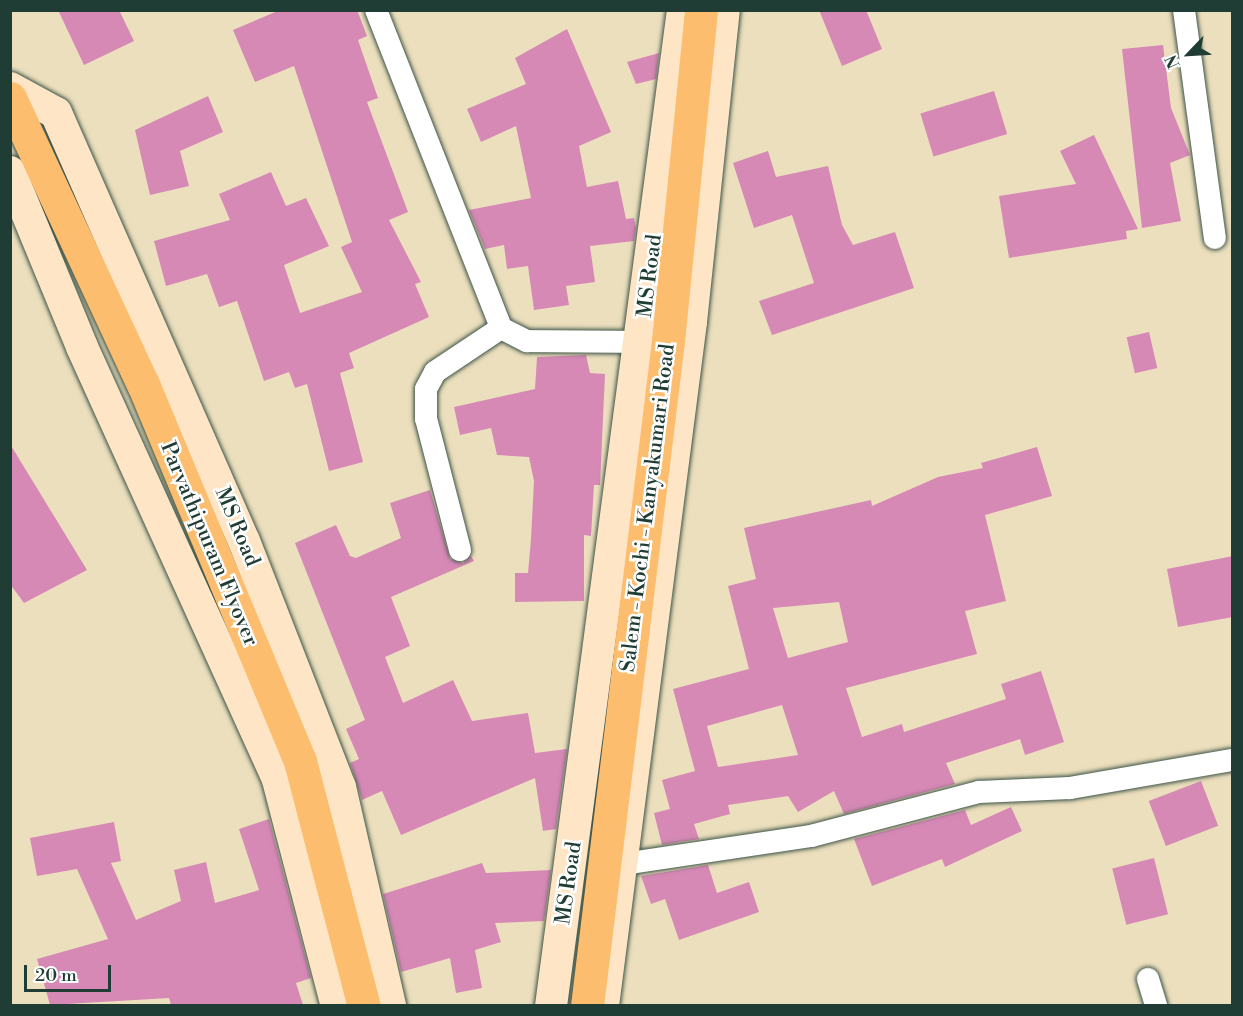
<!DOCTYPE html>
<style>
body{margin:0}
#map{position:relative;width:1243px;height:1016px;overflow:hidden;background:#ecdfbd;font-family:"Libre Bodoni",serif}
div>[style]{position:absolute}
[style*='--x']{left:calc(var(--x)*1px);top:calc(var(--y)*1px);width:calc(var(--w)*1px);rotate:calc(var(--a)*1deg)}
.building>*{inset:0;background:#d789b6;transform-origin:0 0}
.roads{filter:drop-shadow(0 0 2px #3e5549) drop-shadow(0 0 2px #3e5549)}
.street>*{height:22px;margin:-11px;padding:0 11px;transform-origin:11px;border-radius:11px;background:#fff}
.secondary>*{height:32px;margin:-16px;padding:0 16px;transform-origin:16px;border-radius:16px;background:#fee5c5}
.highway>*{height:33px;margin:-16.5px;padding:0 16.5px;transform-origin:16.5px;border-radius:16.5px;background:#fcbd6e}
span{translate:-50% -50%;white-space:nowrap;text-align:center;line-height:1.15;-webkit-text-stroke:5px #fff;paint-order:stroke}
.street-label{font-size:21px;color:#1f3d34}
.frame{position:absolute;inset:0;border:12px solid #1f3d34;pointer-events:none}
.north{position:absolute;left:1159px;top:24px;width:60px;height:60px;-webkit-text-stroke:4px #fff;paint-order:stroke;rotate:245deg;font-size:16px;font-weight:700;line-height:24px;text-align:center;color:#1f3d34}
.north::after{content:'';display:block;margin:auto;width:21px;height:27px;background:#1f3d34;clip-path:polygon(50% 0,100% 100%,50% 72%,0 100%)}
.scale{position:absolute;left:24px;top:965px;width:87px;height:27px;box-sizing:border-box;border:3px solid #1f3d34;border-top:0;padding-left:8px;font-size:18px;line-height:21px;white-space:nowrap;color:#1f3d34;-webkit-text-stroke:4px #fff;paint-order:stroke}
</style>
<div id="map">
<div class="building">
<i style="clip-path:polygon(58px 10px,119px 10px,134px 41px,84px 65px)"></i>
<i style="clip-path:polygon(280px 10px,357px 10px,367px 36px,358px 40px,378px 98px,367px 102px,408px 212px,389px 220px,421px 282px,415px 284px,429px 317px,349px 353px,354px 368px,340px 373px,363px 462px,329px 471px,307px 384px,295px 388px,289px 372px,264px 381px,237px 301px,219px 307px,207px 274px,166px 286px,154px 241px,230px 220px,219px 194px,271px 172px,286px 206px,306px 198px,329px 246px,284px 265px,300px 313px,362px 292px,341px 247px,352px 242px,294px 66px,255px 82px,233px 30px)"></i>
<i style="clip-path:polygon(819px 10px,866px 10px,882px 49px,842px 66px)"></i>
<i style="clip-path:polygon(567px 29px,611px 132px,579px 146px,587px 187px,618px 181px,626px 219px,634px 218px,636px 228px,634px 241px,590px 246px,595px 282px,566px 286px,569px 305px,534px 310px,528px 266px,507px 269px,504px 245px,485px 249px,469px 210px,531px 198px,516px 126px,481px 142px,467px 109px,526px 84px,515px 58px)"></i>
<i style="clip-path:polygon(1163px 45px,1171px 108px,1190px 155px,1170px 163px,1181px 221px,1142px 228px,1122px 49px)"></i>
<i style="clip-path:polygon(659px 53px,656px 79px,636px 84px,627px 62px)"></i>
<i style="left:994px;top:91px;width:45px;height:77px;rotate:73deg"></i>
<i style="clip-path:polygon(208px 96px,223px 132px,180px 151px,189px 186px,150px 195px,135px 130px)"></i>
<i style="clip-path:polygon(1094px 135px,1138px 229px,1126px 231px,1127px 239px,1009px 258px,999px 196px,1076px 184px,1060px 151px)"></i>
<i style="clip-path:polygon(768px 151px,776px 177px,828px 166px,842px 225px,853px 245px,895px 232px,914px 288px,772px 335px,759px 301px,814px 283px,792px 215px,754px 228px,733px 163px)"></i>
<i style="left:1149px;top:332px;width:37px;height:23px;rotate:77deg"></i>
<i style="clip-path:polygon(586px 355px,590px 373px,605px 374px,600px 485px,594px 485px,591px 536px,584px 535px,584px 601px,515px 602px,515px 573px,528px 573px,531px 539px,534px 481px,529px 457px,497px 455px,491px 428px,460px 435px,454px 407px,535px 389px,537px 357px)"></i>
<i style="clip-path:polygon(10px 444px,87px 570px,24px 603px,10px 584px)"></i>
<i style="clip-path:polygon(evenodd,1037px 447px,1052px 496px,985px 515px,1006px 601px,965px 611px,977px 654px,846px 688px,862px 737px,902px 724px,904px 732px,1006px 699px,1001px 684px,1041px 671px,1064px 742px,1025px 755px,1020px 739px,946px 763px,955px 784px,844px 814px,834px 791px,798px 812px,788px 796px,728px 805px,730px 814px,694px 824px,699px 839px,662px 845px,654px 813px,670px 809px,662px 780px,695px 771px,673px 689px,749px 669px,728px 586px,756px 579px,744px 528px,871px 500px,872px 506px,938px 477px,983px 468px,981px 463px,1037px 447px,839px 602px,848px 642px,788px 658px,773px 608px,839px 602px,1037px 447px,782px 705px,798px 755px,718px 767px,707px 726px,782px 705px)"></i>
<i style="clip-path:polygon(430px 490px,450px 559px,463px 563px,471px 556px,474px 561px,391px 597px,410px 646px,385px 657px,403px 703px,453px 680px,472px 721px,528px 713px,535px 753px,567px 749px,556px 829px,543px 831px,535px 778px,401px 835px,382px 791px,362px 800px,350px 763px,359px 759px,346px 729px,365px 720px,295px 543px,336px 525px,350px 556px,356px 558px,401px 538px,390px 503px)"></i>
<i style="clip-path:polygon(1233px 556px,1233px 617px,1178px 627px,1167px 569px)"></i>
<i style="left:1201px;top:781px;width:48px;height:56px;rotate:69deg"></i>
<i style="clip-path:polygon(1011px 807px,1022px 831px,945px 867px,942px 859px,872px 886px,854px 839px,965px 810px,971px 825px)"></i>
<i style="clip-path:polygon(269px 819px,311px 978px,296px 983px,303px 1005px,171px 1005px,169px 998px,50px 1005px,37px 959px,108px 939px,77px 869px,37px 876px,30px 838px,114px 822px,121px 861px,111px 863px,136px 920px,181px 901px,174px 870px,206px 862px,215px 903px,259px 890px,239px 829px)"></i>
<i style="left:1154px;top:858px;width:58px;height:43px;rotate:76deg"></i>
<i style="clip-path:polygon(482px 863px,486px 873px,551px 870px,544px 921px,495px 923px,501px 942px,475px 950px,482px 988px,456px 993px,450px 958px,401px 972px,383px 894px)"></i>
<i style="clip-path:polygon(708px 865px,717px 893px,749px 882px,759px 912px,679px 940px,665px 899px,651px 904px,641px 876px)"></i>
</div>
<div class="roads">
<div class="street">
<i style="--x:376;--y:10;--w:342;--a:68.5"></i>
<i style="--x:501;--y:328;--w:29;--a:27"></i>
<i style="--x:527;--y:341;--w:115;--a:0.5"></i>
<i style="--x:1184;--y:10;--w:230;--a:82.3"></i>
<i style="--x:460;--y:550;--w:135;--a:-104.5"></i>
<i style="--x:426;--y:419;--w:30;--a:-90"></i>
<i style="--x:426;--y:389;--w:19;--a:-62"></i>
<i style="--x:435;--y:372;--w:79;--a:-33.7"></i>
<i style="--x:623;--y:864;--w:190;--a:-8.5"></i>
<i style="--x:811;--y:836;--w:174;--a:-14.7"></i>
<i style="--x:979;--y:792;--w:91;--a:-2.5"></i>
<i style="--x:1070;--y:788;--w:164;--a:-9.8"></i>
<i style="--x:1148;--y:979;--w:28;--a:73"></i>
</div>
<div class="secondary">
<i style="--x:10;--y:88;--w:52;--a:28.5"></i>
<i style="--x:56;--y:113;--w:467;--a:66.3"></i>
<i style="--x:244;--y:541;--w:264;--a:68.7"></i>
<i style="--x:340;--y:787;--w:225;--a:77.1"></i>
<i style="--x:10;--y:172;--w:189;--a:67.6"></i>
<i style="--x:82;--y:347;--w:475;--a:65.6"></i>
<i style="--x:278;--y:780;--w:234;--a:75.4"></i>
<i style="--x:551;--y:1006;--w:1005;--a:-82.45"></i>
<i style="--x:603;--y:1006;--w:690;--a:-82.67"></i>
<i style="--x:691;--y:322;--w:314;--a:-84"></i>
</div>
<div class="highway">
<i style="--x:10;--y:98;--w:315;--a:65.1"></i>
<i style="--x:143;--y:384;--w:408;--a:67.4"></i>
<i style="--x:300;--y:761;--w:253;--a:75.4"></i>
<i style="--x:587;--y:1006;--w:670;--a:-83.06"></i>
<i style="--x:668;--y:341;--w:333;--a:-84.3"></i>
</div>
</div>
<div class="street-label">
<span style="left:650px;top:276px;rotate:-83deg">MS Road</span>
<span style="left:648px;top:508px;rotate:-83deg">Salem - Kochi - Kanyakumari Road</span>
<span style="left:237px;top:527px;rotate:67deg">MS Road</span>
<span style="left:209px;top:544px;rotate:67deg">Parvathipuram Flyover</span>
<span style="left:569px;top:883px;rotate:-82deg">MS Road</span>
</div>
<div class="frame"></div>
<div class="north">N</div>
<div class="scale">20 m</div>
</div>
